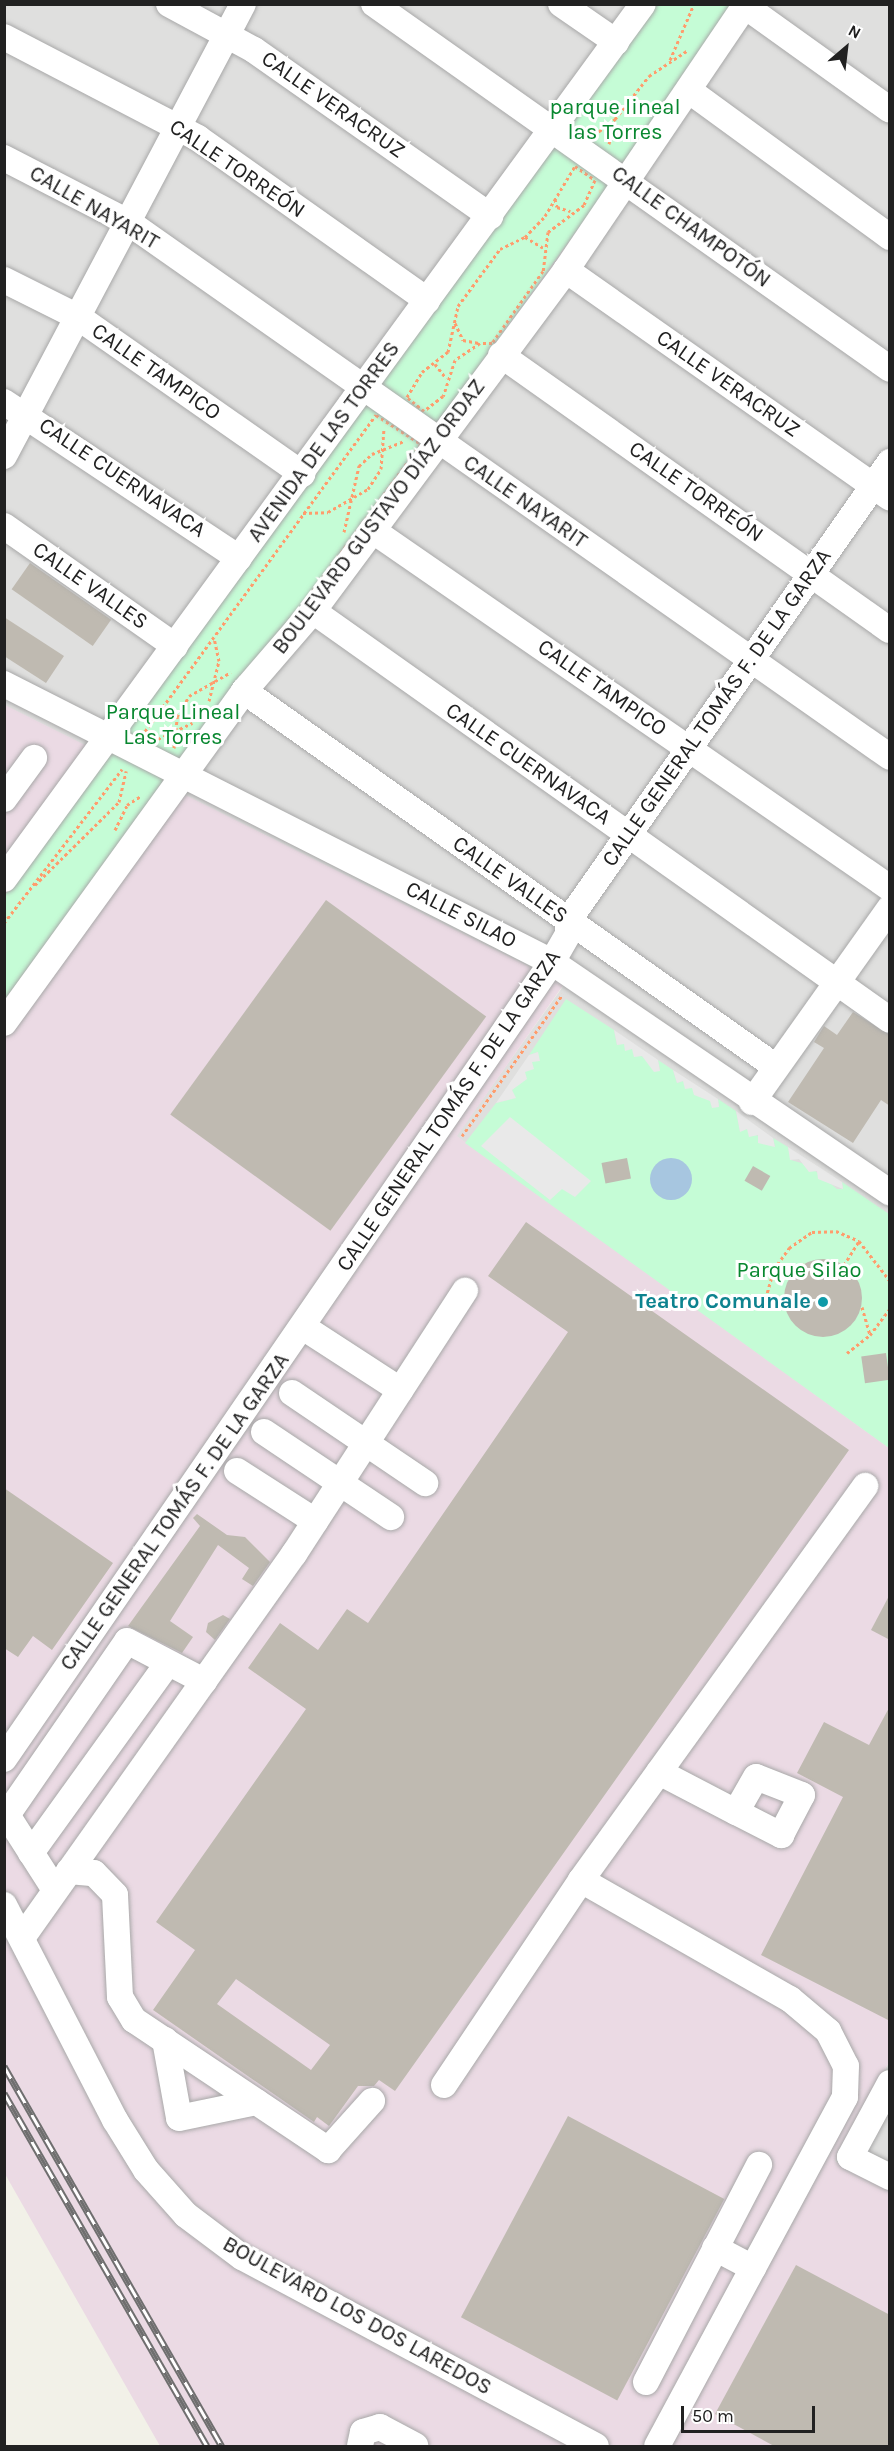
<!DOCTYPE html>
<meta charset="utf-8">
<style>
body{margin:0}
#map{position:relative;width:894px;height:2451px;overflow:hidden;background:#f2f1e8;font-family:Karla,sans-serif}
div>[style]{position:absolute}
[style*='--x']{left:calc(var(--x)*1px);top:calc(var(--y)*1px);width:calc(var(--w)*1px);rotate:calc(var(--a)*1deg)}
.residential>*{inset:0;background:#dfdfde}
.industrial>*{inset:0;background:#ebdae4}
.park>*{inset:0;background:#c5fcd6}
.parking>*{inset:0;background:#e9e9e9}
.water>*{inset:0;background:#a7c6e0}
.round{border-radius:50%}
.building>*{inset:0;background:#bfbab1;transform-origin:0 0}
.path>*{height:3px;margin-top:-1.5px;transform-origin:0;background:repeating-linear-gradient(90deg,#ff9c6c 0 3px,transparent 0 6px)}
.roads{filter:drop-shadow(0 0 2px #a8a8a8) drop-shadow(0 0 2px #a8a8a8)}
.minor>*{height:26px;margin:-13px;padding:0 13px;transform-origin:13px;border-radius:13px;background:#fff}
.rail>*{height:7px;margin-top:-3.5px;transform-origin:0;background:repeating-linear-gradient(90deg,#fff 0 14px,#6f6f6f 0 28px);box-sizing:border-box;border-block:2px solid #6f6f6f}
.dots>*{width:16px;height:16px;translate:-50% -50%;box-sizing:border-box;border:3px solid #fff;border-radius:50%}
span{translate:-50% -50%;white-space:nowrap;text-align:center;line-height:1.15;-webkit-text-stroke:6px #fff;paint-order:stroke}
.street-label{font-size:22px;color:#212121}
.park-label{font-size:22px;color:#08872f}
.culture-label{font-size:22px;color:#0d838f;font-weight:700}
.right{translate:-100% -50%;text-align:right}
.frame{position:absolute;inset:0;border:6px solid #212121;pointer-events:none}
.north{position:absolute;left:816px;top:18px;width:60px;height:60px;-webkit-text-stroke:4px #fff;paint-order:stroke;rotate:28deg;font-size:16px;font-weight:700;line-height:24px;text-align:center;color:#212121}
.north::after{content:'';display:block;margin:auto;width:21px;height:27px;background:#212121;clip-path:polygon(50% 0,100% 100%,50% 72%,0 100%)}
.scale{position:absolute;left:681px;top:2406px;width:134px;height:27px;box-sizing:border-box;border:3px solid #212121;border-top:0;padding-left:8px;font-size:18px;line-height:21px;white-space:nowrap;color:#212121;-webkit-text-stroke:4px #fff;paint-order:stroke}
</style>
<div id="map">
<div class="residential">
<i style="clip-path:polygon(4px 5px,889px 5px,889px 1448px,456px 1136px,564px 985px,5px 706px)"></i>
<i style="clip-path:polygon(889px 2062px,889px 2190px,835px 2161px)"></i>
</div>
<div class="industrial">
<i style="clip-path:polygon(5px 705px,564px 984px,457px 1136px,889px 1448px,889px 2062px,835px 2161px,889px 2190px,889px 2446px,160px 2446px,5px 2174px)"></i>
</div>
<div class="park">
<i style="clip-path:polygon(656px 5px,740px 5px,5px 1020px,5px 895px)"></i>
<i style="clip-path:polygon(566px 999px,614px 1030px,617px 1045px,624px 1043px,660px 1070px,658px 1060px,673px 1070px,677px 1083px,683px 1081px,719px 1107px,718px 1099px,736px 1111px,740px 1131px,747px 1129px,775px 1147px,773px 1138px,788px 1147px,791px 1160px,808px 1165px,837px 1189px,843px 1189px,842px 1182px,889px 1214px,889px 1448px,465px 1143px,496px 1103px,515px 1098px,512px 1090px,538px 1052px,529px 1055px)"></i>
</div>
<div class="parking">
<i style="clip-path:polygon(614px 1030px,658px 1060px,660px 1071px,654px 1072px,642px 1056px,634px 1057px,632px 1049px,625px 1051px,624px 1044px,617px 1045px)"></i>
<i style="clip-path:polygon(538px 1052px,540px 1061px,532px 1062px,534px 1069px,525px 1072px,527px 1079px,512px 1090px,516px 1098px,496px 1103px,529px 1055px)"></i>
<i style="clip-path:polygon(673px 1070px,718px 1099px,719px 1107px,712px 1108px,710px 1101px,694px 1095px,692px 1088px,685px 1089px,683px 1081px,677px 1083px)"></i>
<i style="clip-path:polygon(736px 1111px,773px 1138px,775px 1147px,758px 1143px,758px 1135px,749px 1137px,747px 1129px,740px 1132px)"></i>
<i style="clip-path:polygon(510px 1117px,591px 1181px,575px 1197px,562px 1189px,550px 1200px,481px 1146px)"></i>
<i style="clip-path:polygon(788px 1147px,842px 1182px,843px 1189px,818px 1179px,817px 1171px,809px 1172px,799px 1159px,790px 1160px)"></i>
</div>
<div class="water">
<i class="round" style="left:650px;top:1158px;width:42px;height:42px"></i>
</div>
<div class="building">
<i style="left:30px;top:563px;width:99px;height:32px;rotate:35deg"></i>
<i style="clip-path:polygon(4px 617px,64px 656px,46px 683px,4px 656px)"></i>
<i style="left:326px;top:900px;width:198px;height:265px;rotate:36deg"></i>
<i style="clip-path:polygon(853px 1012px,890px 1035px,890px 1106px,881px 1100px,853px 1143px,788px 1102px,824px 1048px,814px 1042px,824px 1026px,837px 1035px)"></i>
<i style="left:627px;top:1158px;width:21px;height:26px;rotate:79deg"></i>
<i style="left:753px;top:1166px;width:20px;height:17px;rotate:30deg"></i>
<i style="clip-path:polygon(evenodd,526px 1222px,849px 1450px,395px 2091px,379px 2080px,374px 2086px,358px 2086px,329px 2126px,317px 2117px,314px 2122px,153px 2010px,195px 1950px,156px 1922px,306px 1709px,248px 1668px,280px 1623px,318px 1650px,347px 1609px,368px 1623px,568px 1332px,488px 1276px,526px 1222px,236px 1979px,330px 2045px,311px 2070px,217px 2004px,236px 1979px)"></i>
<i class="round" style="left:784px;top:1259px;width:78px;height:78px"></i>
<i style="left:886px;top:1353px;width:27px;height:25px;rotate:82deg"></i>
<i style="clip-path:polygon(4px 1488px,113px 1563px,52px 1650px,33px 1636px,18px 1657px,4px 1648px)"></i>
<i style="clip-path:polygon(197px 1514px,227px 1535px,245px 1537px,270px 1562px,253px 1586px,242px 1579px,249px 1568px,218px 1545px,170px 1621px,193px 1637px,182px 1653px,128px 1626px,200px 1526px,193px 1518px)"></i>
<i style="clip-path:polygon(890px 1594px,890px 1640px,871px 1630px)"></i>
<i style="clip-path:polygon(223px 1615px,230px 1619px,215px 1640px,206px 1632px,208px 1623px)"></i>
<i style="clip-path:polygon(890px 1706px,890px 2021px,761px 1955px,843px 1797px,797px 1773px,824px 1722px,869px 1745px)"></i>
<i style="left:568px;top:2116px;width:177px;height:228px;rotate:28deg"></i>
<i style="clip-path:polygon(796px 2265px,890px 2315px,890px 2446px,774px 2446px,715px 2414px)"></i>
</div>
<div class="path">
<i style="--x:670;--y:60;--w:61;--a:-66.8"></i>
<i style="--x:594;--y:135;--w:26;--a:-37"></i>
<i style="--x:615;--y:119;--w:55;--a:-51.7"></i>
<i style="--x:649;--y:76;--w:47;--a:-33.7"></i>
<i style="--x:609;--y:144;--w:26;--a:-77"></i>
<i style="--x:575;--y:166;--w:24;--a:35"></i>
<i style="--x:595;--y:180;--w:27;--a:114"></i>
<i style="--x:584;--y:205;--w:45;--a:143.1"></i>
<i style="--x:548;--y:232;--w:39;--a:97"></i>
<i style="--x:543;--y:271;--w:88;--a:125.3"></i>
<i style="--x:492;--y:343;--w:12;--a:180"></i>
<i style="--x:480;--y:343;--w:30;--a:146"></i>
<i style="--x:455;--y:360;--w:38;--a:108"></i>
<i style="--x:443;--y:396;--w:24;--a:142"></i>
<i style="--x:424;--y:411;--w:22;--a:-141"></i>
<i style="--x:407;--y:397;--w:29;--a:-59"></i>
<i style="--x:422;--y:372;--w:33;--a:-38"></i>
<i style="--x:448;--y:352;--w:47;--a:-77.7"></i>
<i style="--x:458;--y:306;--w:71;--a:-53.6"></i>
<i style="--x:500;--y:249;--w:28;--a:-26"></i>
<i style="--x:525;--y:237;--w:29;--a:-46"></i>
<i style="--x:545;--y:216;--w:58;--a:-59"></i>
<i style="--x:555;--y:199;--w:8;--a:76"></i>
<i style="--x:557;--y:207;--w:14;--a:17"></i>
<i style="--x:525;--y:237;--w:21;--a:31"></i>
<i style="--x:455;--y:323;--w:19;--a:65"></i>
<i style="--x:463;--y:340;--w:16;--a:11"></i>
<i style="--x:435;--y:364;--w:18;--a:52"></i>
<i style="--x:376;--y:415;--w:54;--a:32.8"></i>
<i style="--x:421;--y:444;--w:400;--a:126.4"></i>
<i style="--x:184;--y:766;--w:52;--a:-151.5"></i>
<i style="--x:138;--y:741;--w:404;--a:-53.9"></i>
<i style="--x:303;--y:513;--w:25;--a:-2"></i>
<i style="--x:328;--y:512;--w:46;--a:-29.9"></i>
<i style="--x:368;--y:489;--w:24;--a:-57"></i>
<i style="--x:381;--y:469;--w:41;--a:-85.8"></i>
<i style="--x:344;--y:532;--w:68;--a:-77.2"></i>
<i style="--x:359;--y:466;--w:18;--a:-43"></i>
<i style="--x:372;--y:454;--w:35;--a:-22"></i>
<i style="--x:209;--y:701;--w:41;--a:-76"></i>
<i style="--x:219;--y:661;--w:24;--a:-102"></i>
<i style="--x:158;--y:739;--w:38;--a:-25"></i>
<i style="--x:174;--y:748;--w:31;--a:-84"></i>
<i style="--x:177;--y:717;--w:24;--a:-60"></i>
<i style="--x:189;--y:696;--w:48;--a:-29.7"></i>
<i style="--x:115;--y:830;--w:28;--a:-64"></i>
<i style="--x:127;--y:805;--w:17;--a:-33"></i>
<i style="--x:35;--y:885;--w:118;--a:-44.7"></i>
<i style="--x:119;--y:802;--w:32;--a:-77"></i>
<i style="--x:4;--y:923;--w:194;--a:-52.5"></i>
<i style="--x:462;--y:1136;--w:174;--a:-54.6"></i>
<i style="--x:844;--y:1265;--w:28;--a:-58"></i>
<i style="--x:774;--y:1269;--w:30;--a:-9"></i>
<i style="--x:764;--y:1304;--w:36;--a:-74"></i>
<i style="--x:774;--y:1269;--w:26;--a:-54"></i>
<i style="--x:789;--y:1248;--w:28;--a:-35"></i>
<i style="--x:812;--y:1232;--w:24;--a:-2"></i>
<i style="--x:836;--y:1231;--w:25;--a:23"></i>
<i style="--x:859;--y:1241;--w:51;--a:52.2"></i>
<i style="--x:862;--y:1307;--w:29;--a:74"></i>
<i style="--x:847;--y:1353;--w:29;--a:-38"></i>
<i style="--x:870;--y:1335;--w:34;--a:-53"></i>
</div>
<div class="roads">
<div class="minor">
<i style="--x:169;--y:4;--w:97;--a:28.4"></i>
<i style="--x:254;--y:50;--w:289;--a:35.1"></i>
<i style="--x:374;--y:4;--w:632;--a:35.27"></i>
<i style="--x:561;--y:4;--w:67;--a:34.6"></i>
<i style="--x:745;--y:6;--w:178;--a:35.6"></i>
<i style="--x:4;--y:37;--w:219;--a:27.5"></i>
<i style="--x:198;--y:138;--w:281;--a:35.3"></i>
<i style="--x:691;--y:92;--w:246;--a:36.1"></i>
<i style="--x:4;--y:158;--w:140;--a:27.3"></i>
<i style="--x:128;--y:222;--w:931;--a:35.07"></i>
<i style="--x:566;--y:270;--w:396;--a:35.1"></i>
<i style="--x:4;--y:280;--w:83;--a:26.6"></i>
<i style="--x:78;--y:317;--w:274;--a:35"></i>
<i style="--x:501;--y:355;--w:476;--a:35.3"></i>
<i style="--x:4;--y:402;--w:282;--a:33.6"></i>
<i style="--x:4;--y:456;--w:511;--a:-62.13"></i>
<i style="--x:4;--y:526;--w:209;--a:35.1"></i>
<i style="--x:372;--y:530;--w:630;--a:34.65"></i>
<i style="--x:313;--y:611;--w:707;--a:35.33"></i>
<i style="--x:4;--y:684;--w:614;--a:26.9"></i>
<i style="--x:552;--y:962;--w:409;--a:34.3"></i>
<i style="--x:244;--y:691;--w:651;--a:35.25"></i>
<i style="--x:4;--y:799;--w:51;--a:-53.8"></i>
<i style="--x:4;--y:879;--w:1083;--a:-53.86"></i>
<i style="--x:4;--y:1023;--w:410;--a:-54.1"></i>
<i style="--x:244;--y:691;--w:106;--a:-49.2"></i>
<i style="--x:313;--y:611;--w:425;--a:-53.4"></i>
<i style="--x:566;--y:270;--w:321;--a:-55.9"></i>
<i style="--x:752;--y:1102;--w:238;--a:-54.6"></i>
<i style="--x:303;--y:1327;--w:116;--a:33"></i>
<i style="--x:292;--y:1393;--w:161;--a:34.1"></i>
<i style="--x:264;--y:1432;--w:153;--a:33.8"></i>
<i style="--x:237;--y:1471;--w:93;--a:32.7"></i>
<i style="--x:4;--y:1759;--w:967;--a:-55.49"></i>
<i style="--x:552;--y:962;--w:32;--a:-60"></i>
<i style="--x:568;--y:934;--w:13;--a:-90"></i>
<i style="--x:568;--y:921;--w:561;--a:-54.95"></i>
<i style="--x:659;--y:1772;--w:87;--a:27.5"></i>
<i style="--x:736;--y:1812;--w:51;--a:27.1"></i>
<i style="--x:781;--y:1835;--w:45;--a:-62.3"></i>
<i style="--x:802;--y:1795;--w:49;--a:-158.6"></i>
<i style="--x:756;--y:1777;--w:40;--a:119.7"></i>
<i style="--x:31;--y:1853;--w:234;--a:-54.2"></i>
<i style="--x:69;--y:1871;--w:25;--a:5"></i>
<i style="--x:94;--y:1873;--w:30;--a:46"></i>
<i style="--x:115;--y:1895;--w:102;--a:87.2"></i>
<i style="--x:120;--y:1997;--w:27;--a:59"></i>
<i style="--x:134;--y:2020;--w:234;--a:33.8"></i>
<i style="--x:328;--y:2150;--w:66;--a:-48.1"></i>
<i style="--x:581;--y:1880;--w:241;--a:29.7"></i>
<i style="--x:790;--y:1999;--w:50;--a:40.1"></i>
<i style="--x:828;--y:2031;--w:39;--a:63"></i>
<i style="--x:846;--y:2066;--w:31;--a:92"></i>
<i style="--x:845;--y:2097;--w:396;--a:118.3"></i>
<i style="--x:55;--y:1890;--w:89;--a:-122.6"></i>
<i style="--x:7;--y:1815;--w:211;--a:-55.4"></i>
<i style="--x:127;--y:1641;--w:87;--a:27.5"></i>
<i style="--x:4;--y:1905;--w:242;--a:62.7"></i>
<i style="--x:115;--y:2120;--w:59;--a:58.2"></i>
<i style="--x:146;--y:2170;--w:60;--a:48.4"></i>
<i style="--x:186;--y:2215;--w:70;--a:36.9"></i>
<i style="--x:242;--y:2257;--w:401;--a:28.1"></i>
<i style="--x:22;--y:1938;--w:471;--a:-54.7"></i>
<i style="--x:294;--y:1554;--w:314;--a:-57"></i>
<i style="--x:165;--y:2040;--w:79;--a:79.8"></i>
<i style="--x:179;--y:2118;--w:79;--a:-11.7"></i>
<i style="--x:890;--y:2083;--w:84;--a:118.4"></i>
<i style="--x:850;--y:2157;--w:45;--a:26.6"></i>
<i style="--x:444;--y:2085;--w:247;--a:-56.2"></i>
<i style="--x:581;--y:1880;--w:486;--a:-54.2"></i>
<i style="--x:715;--y:2248;--w:43;--a:27.8"></i>
<i style="--x:646;--y:2382;--w:245;--a:-62.5"></i>
<i style="--x:360;--y:2446;--w:14;--a:-78"></i>
<i style="--x:363;--y:2432;--w:18;--a:-16"></i>
<i style="--x:380;--y:2427;--w:40;--a:28"></i>
</div>
</div>
<div class="rail">
<i style="--x:4;--y:2066;--w:438;--a:60.2"></i>
<i style="--x:4;--y:2093;--w:407;--a:60.1"></i>
</div>
<div class="dots">
<i style="left:823px;top:1302px;background:#0f9aa8"></i>
</div>
<div class="street-label">
<span style="left:333px;top:105px;rotate:35deg">CALLE VERACRUZ</span>
<span style="left:237px;top:169px;rotate:34deg">CALLE TORREÓN</span>
<span style="left:94px;top:208px;rotate:30deg">CALLE NAYARIT</span>
<span style="left:691px;top:227px;rotate:36deg">CALLE CHAMPOTÓN</span>
<span style="left:156px;top:372px;rotate:35deg">CALLE TAMPICO</span>
<span style="left:728px;top:384px;rotate:35deg">CALLE VERACRUZ</span>
<span style="left:324px;top:442px;rotate:-54deg">AVENIDA DE LAS TORRES</span>
<span style="left:122px;top:478px;rotate:34deg">CALLE CUERNAVACA</span>
<span style="left:696px;top:492px;rotate:35deg">CALLE TORREÓN</span>
<span style="left:525px;top:502px;rotate:35deg">CALLE NAYARIT</span>
<span style="left:379px;top:517px;rotate:-53deg">BOULEVARD GUSTAVO DÍAZ ORDAZ</span>
<span style="left:90px;top:586px;rotate:35deg">CALLE VALLES</span>
<span style="left:602px;top:688px;rotate:35deg">CALLE TAMPICO</span>
<span style="left:717px;top:708px;rotate:-55deg">CALLE GENERAL TOMÁS F. DE LA GARZA</span>
<span style="left:528px;top:764px;rotate:35deg">CALLE CUERNAVACA</span>
<span style="left:510px;top:880px;rotate:35deg">CALLE VALLES</span>
<span style="left:461px;top:915px;rotate:27deg">CALLE SILAO</span>
<span style="left:449px;top:1111px;rotate:-56deg">CALLE GENERAL TOMÁS F. DE LA GARZA</span>
<span style="left:175px;top:1512px;rotate:-55deg">CALLE GENERAL TOMÁS F. DE LA GARZA</span>
<span style="left:357px;top:2316px;rotate:29deg">BOULEVARD LOS DOS LAREDOS</span>
</div>
<div class="park-label">
<span style="left:615px;top:120px">parque lineal<br>las Torres</span>
<span style="left:173px;top:725px">Parque Lineal<br>Las Torres</span>
<span style="left:799px;top:1271px">Parque Silao</span>
</div>
<div class="culture-label">
<span class="right" style="left:811px;top:1302px">Teatro Comunale</span>
</div>
<div class="frame"></div>
<div class="north">N</div>
<div class="scale">50 m</div>
</div>
